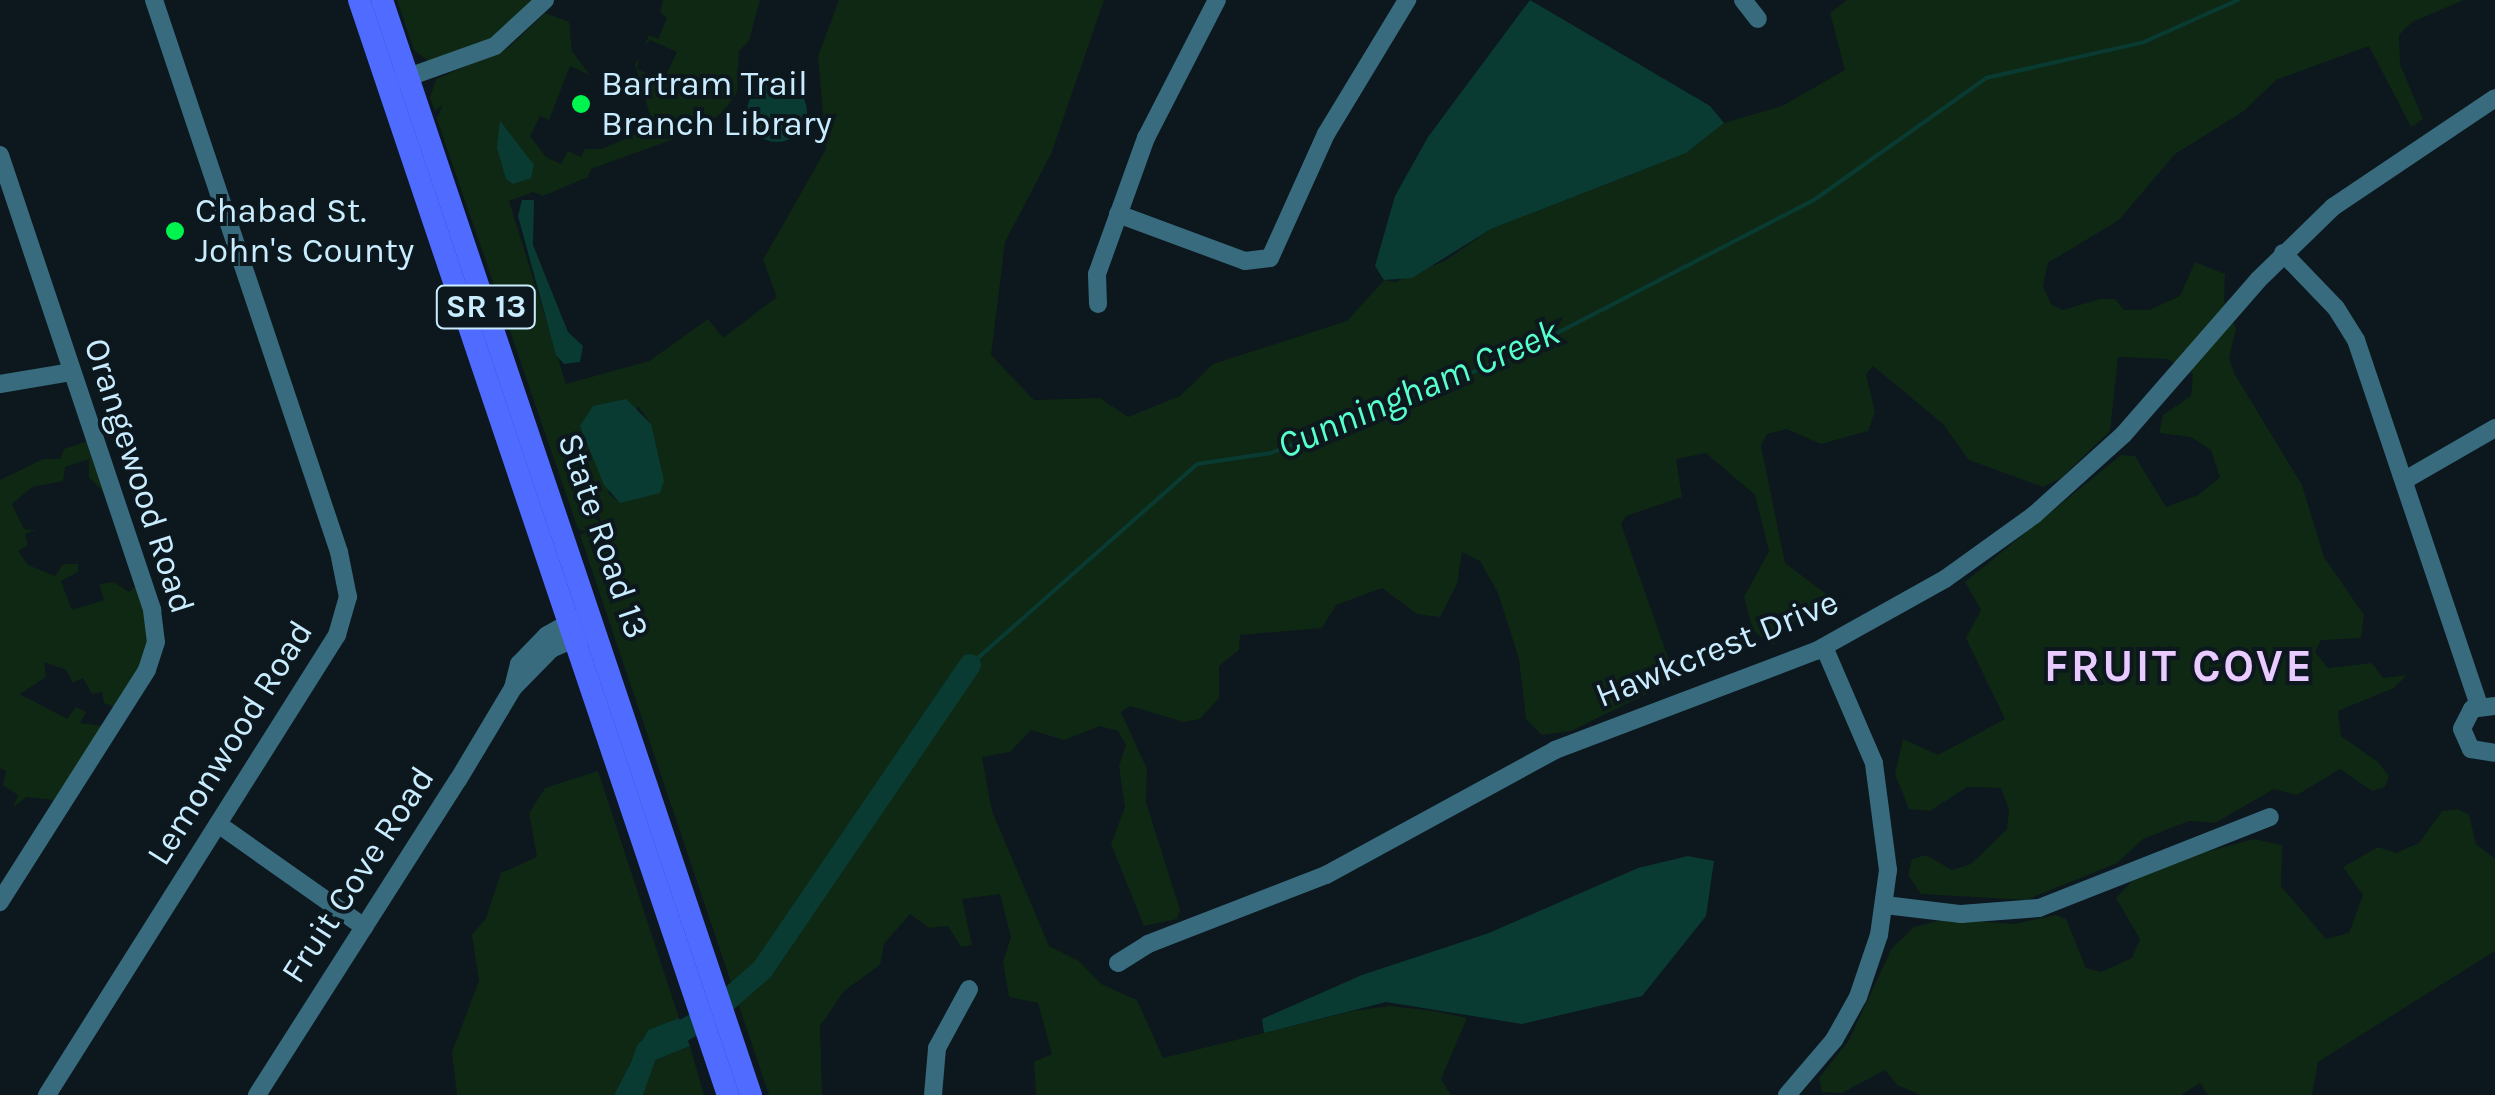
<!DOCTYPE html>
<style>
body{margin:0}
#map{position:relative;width:2495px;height:1095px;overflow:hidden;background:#0c171e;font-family:Karla,sans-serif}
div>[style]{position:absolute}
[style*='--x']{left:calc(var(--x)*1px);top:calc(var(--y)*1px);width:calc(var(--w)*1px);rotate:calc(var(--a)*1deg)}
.green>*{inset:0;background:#0f2814}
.water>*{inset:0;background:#093b33}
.round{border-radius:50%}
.stream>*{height:4px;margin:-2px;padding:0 2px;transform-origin:2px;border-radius:2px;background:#093b33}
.river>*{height:22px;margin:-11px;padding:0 11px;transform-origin:11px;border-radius:11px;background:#093b33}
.minor>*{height:18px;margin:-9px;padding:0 9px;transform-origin:9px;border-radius:9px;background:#376b7d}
.major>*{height:22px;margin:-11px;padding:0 11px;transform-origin:11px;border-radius:11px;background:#506bff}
.dots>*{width:28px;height:28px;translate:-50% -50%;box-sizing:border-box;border:5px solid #0c171e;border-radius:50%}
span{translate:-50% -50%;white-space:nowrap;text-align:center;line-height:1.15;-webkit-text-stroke:8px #0c171e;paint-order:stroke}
.shield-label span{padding:2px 8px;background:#0c171e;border:2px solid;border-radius:8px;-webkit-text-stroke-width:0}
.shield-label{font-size:32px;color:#c9edff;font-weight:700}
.poi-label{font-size:35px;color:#c9edff}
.left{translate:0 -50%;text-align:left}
.street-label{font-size:35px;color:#c9edff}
.water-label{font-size:38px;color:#57ffca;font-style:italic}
.district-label{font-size:45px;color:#e9cbff;font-weight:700;letter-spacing:2.5px}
</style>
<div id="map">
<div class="green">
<i style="clip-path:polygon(397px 0,536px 0,499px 36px,428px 61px,414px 50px)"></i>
<i style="clip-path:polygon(evenodd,663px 0,760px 0,749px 41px,739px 51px,737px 92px,723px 112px,696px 131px,591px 169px,588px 177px,543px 196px,533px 192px,509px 201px,566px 384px,649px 361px,708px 319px,723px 338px,777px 297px,763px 260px,826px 149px,818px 56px,839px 0,1104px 0,1051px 154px,1005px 242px,991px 355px,1034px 400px,1100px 398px,1128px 417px,1180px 396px,1213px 364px,1347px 321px,1384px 280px,1396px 282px,1446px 260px,1491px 229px,1686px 153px,1724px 123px,1782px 106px,1845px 70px,1830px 13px,1847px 0,2464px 0,2412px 22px,2399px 35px,2400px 64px,2423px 119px,2411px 127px,2369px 46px,2276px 80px,2244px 111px,2175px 154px,2119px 220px,2048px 263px,2043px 286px,2051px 304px,2063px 310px,2100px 299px,2115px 299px,2124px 310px,2149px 310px,2180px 296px,2195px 262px,2225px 274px,2224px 301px,2236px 329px,2229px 358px,2234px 373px,2302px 485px,2324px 557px,2364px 615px,2361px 638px,2321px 640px,2315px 652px,2328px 668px,2372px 663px,2383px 678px,2407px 675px,2394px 688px,2338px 711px,2341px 736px,2378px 762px,2389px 776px,2385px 787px,2372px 791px,2340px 769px,2297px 795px,2274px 789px,2215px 823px,2189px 821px,2143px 839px,2117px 863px,2026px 900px,1921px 894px,1908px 875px,1912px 859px,1926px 855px,1952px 870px,1971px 864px,2007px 829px,2009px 809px,2001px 788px,1967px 787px,1930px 811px,1909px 809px,1895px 774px,1903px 739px,1938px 755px,2005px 719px,1966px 638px,1981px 610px,1965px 582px,2121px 455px,2135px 456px,2166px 507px,2198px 495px,2220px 477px,2211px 450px,2191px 437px,2159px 433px,2163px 415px,2191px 396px,2193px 374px,2168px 359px,2118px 357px,2110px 431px,2061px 478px,2043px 487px,1969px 460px,1943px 424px,1873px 366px,1866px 374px,1875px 412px,1868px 431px,1821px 444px,1787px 429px,1767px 434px,1761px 446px,1785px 563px,1829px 596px,1832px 616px,1798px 617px,1773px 645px,1753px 631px,1744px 597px,1769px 551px,1755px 495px,1706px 453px,1676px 459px,1682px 497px,1626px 516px,1621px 524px,1673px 672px,1667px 684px,1571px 731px,1542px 735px,1526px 719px,1519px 659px,1498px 593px,1480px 561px,1462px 552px,1457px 584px,1440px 617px,1417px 614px,1382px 588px,1336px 605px,1322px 628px,1240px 635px,1239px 650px,1219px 666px,1219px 698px,1200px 719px,1184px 722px,1130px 706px,1121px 712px,1147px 769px,1146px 802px,1180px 910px,1177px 919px,1144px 926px,1111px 844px,1125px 807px,1119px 766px,1126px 745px,1118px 731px,1100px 726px,1064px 740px,1031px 730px,1010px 752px,982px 757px,992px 811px,1049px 946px,1079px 961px,1101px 984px,1137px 1000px,1163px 1058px,1353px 1011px,1390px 1006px,1434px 1011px,1467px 1018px,1441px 1079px,1451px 1095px,1036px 1095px,1034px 1062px,1052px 1054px,1038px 1003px,1009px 997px,1003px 962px,1011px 937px,1000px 894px,962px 899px,972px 945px,961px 947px,948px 926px,929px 928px,910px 914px,884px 944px,880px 965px,844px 991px,820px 1026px,822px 1095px,769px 1095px,580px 535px,586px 532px,578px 529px,437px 119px,443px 104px,435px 111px,430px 98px,436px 79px,508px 48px,545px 13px,569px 22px,572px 51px,590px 75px,570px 66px,549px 120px,540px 116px,530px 136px,546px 157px,561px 164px,568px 151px,581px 157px,585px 149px,602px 149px,642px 131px,651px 119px,635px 64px,639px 59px,637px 69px,663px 81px,677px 52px,650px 40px,644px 46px,649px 35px,658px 39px,667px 18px,660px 12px,663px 0,638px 406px,651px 424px,620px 503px,608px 493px,638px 406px)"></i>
<i style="clip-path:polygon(88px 441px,105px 493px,89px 478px,89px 459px,65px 467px,63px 481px,32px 487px,12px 504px,24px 529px,36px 530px,25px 534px,28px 545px,18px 551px,28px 565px,55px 576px,63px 564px,78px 564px,78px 572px,61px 581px,72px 610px,104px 600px,99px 584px,114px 582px,129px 592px,137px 585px,149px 621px,146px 655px,114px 707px,104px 703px,102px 692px,92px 694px,83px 678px,73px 683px,66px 670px,44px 662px,46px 677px,20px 694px,67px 719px,76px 707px,86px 712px,80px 723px,104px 726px,55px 800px,26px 797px,13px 808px,18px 795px,3px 785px,6px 771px,0 768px,0 480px,43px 459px,60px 459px,64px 449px)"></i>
<i style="clip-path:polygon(598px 771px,679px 1018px,648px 1030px,614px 1095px,457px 1095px,452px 1052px,479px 981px,472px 935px,486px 918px,501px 873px,537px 857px,529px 813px,545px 788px)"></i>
<i style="clip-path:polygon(2458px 809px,2469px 815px,2476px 844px,2495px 859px,2495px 951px,2318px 1062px,2312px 1095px,2208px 1095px,2200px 1083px,2181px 1095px,1921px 1095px,1897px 1085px,1885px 1070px,1842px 1093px,1822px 1092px,1819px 1078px,1849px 1040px,1892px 948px,1914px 927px,1945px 919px,2014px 924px,2056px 915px,2066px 919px,2086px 968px,2101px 972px,2132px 958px,2140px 939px,2116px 898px,2132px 881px,2190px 856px,2254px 839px,2282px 845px,2281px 886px,2326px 939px,2349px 933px,2363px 895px,2343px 867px,2378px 847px,2396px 853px,2419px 843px,2442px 811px)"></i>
<i style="clip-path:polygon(690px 1046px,704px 1095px,639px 1095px,642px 1072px,653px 1061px)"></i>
</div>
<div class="water">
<i style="clip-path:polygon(1530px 0,1710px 106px,1724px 123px,1686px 153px,1491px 229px,1412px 278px,1384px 280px,1375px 266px,1395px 196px,1428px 137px)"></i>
<i class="round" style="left:747px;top:82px;width:60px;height:60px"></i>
<i style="clip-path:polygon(500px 121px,534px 165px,531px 178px,513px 184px,506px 179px,497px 148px)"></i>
<i style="clip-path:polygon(522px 200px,534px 200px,533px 245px,568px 332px,583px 346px,580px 362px,564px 364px,556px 355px,518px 216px)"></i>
<i style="clip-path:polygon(626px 399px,651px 424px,664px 481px,660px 493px,620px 503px,604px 485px,580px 426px,593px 406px)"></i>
<i style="clip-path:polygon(1688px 856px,1714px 861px,1706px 916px,1642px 996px,1522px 1024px,1386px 1002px,1264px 1033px,1262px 1019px,1362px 975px,1489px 933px,1638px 868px)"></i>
<i style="clip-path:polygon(679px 1018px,690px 1046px,653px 1061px,642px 1072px,639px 1095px,614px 1095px,648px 1030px)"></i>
</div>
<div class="stream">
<i style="--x:970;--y:665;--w:303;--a:-41.5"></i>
<i style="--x:1197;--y:464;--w:75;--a:-8.5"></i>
<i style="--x:1271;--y:453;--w:256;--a:-21.8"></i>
<i style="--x:1509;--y:358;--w:343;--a:-27.4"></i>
<i style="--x:1814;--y:200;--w:211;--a:-35.3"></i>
<i style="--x:1986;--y:78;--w:162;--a:-12.8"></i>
<i style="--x:2144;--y:42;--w:103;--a:-24.1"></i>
</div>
<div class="river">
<i style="--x:631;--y:1095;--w:47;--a:-70"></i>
<i style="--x:647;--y:1051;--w:71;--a:-29.4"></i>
<i style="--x:709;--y:1016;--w:70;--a:-41"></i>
<i style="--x:762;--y:970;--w:369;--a:-55.7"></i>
</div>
<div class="minor">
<i style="--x:1743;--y:0;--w:24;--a:52"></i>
<i style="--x:400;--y:80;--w:101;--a:-19.7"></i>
<i style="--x:495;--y:46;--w:68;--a:-42.6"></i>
<i style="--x:0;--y:155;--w:480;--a:71.5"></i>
<i style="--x:152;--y:610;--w:32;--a:83"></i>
<i style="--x:156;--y:642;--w:29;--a:108"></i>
<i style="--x:147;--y:670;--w:275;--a:122.4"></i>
<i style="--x:1118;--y:214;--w:135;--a:20.3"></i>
<i style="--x:1245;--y:261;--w:25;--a:-7"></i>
<i style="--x:1270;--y:258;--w:136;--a:-65.7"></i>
<i style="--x:1326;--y:134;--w:157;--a:-58.8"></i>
<i style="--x:2283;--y:253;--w:76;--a:46.1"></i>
<i style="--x:2336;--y:308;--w:38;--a:58"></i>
<i style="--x:2356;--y:340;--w:386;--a:71.4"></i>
<i style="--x:1098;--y:304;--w:30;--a:-92"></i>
<i style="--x:1097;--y:274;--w:145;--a:-70.2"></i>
<i style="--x:1146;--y:138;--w:155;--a:-62.8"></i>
<i style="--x:0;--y:384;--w:73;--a:-9.5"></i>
<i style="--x:2405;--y:480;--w:104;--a:-30"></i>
<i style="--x:513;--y:688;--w:54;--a:-45.7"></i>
<i style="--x:551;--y:649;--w:34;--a:-24"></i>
<i style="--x:2495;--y:706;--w:23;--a:173"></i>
<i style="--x:2472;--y:709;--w:22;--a:117"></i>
<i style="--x:2462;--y:729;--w:22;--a:66"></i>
<i style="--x:2471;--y:749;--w:24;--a:9"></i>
<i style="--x:218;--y:824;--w:179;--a:35.2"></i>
<i style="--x:1885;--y:905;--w:77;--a:6.8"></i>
<i style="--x:1961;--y:914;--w:78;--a:-4.4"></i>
<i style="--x:2039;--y:908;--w:248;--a:-21.5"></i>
<i style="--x:1118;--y:963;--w:36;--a:-32"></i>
<i style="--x:1148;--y:944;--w:191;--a:-21.2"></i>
<i style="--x:1326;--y:875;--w:261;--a:-28.6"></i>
<i style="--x:1555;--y:750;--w:279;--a:-20.8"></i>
<i style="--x:1816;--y:651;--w:148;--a:-29.2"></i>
<i style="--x:1945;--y:579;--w:110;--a:-35.7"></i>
<i style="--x:2034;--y:515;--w:120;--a:-42"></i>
<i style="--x:2123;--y:435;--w:206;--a:-48.9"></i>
<i style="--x:2258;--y:280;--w:105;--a:-44.2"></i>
<i style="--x:2333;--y:207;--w:195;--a:-33.9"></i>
<i style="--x:47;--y:1095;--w:544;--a:-57.77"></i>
<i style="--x:337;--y:635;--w:40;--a:-74"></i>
<i style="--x:348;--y:597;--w:46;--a:-101.3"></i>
<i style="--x:339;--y:552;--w:582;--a:-108.53"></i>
<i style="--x:257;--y:1095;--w:374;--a:-57.5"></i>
<i style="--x:458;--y:780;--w:107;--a:-59.1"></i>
<i style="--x:513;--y:688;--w:25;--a:-76"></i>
<i style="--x:519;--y:664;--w:40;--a:-46"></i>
<i style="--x:547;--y:635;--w:33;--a:-29"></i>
<i style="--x:933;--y:1095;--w:47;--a:-85.1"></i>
<i style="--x:937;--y:1048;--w:67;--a:-61.5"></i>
<i style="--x:1787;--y:1095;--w:72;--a:-49.5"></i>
<i style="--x:1834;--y:1040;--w:49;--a:-60.8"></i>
<i style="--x:1858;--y:997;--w:65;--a:-71.3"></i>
<i style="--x:1879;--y:935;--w:66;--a:-82.1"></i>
<i style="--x:1888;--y:870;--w:108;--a:-97.5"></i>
<i style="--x:1874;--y:763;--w:126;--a:-113.3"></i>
</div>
<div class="major">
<i style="--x:359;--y:0;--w:1156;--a:71.38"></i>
<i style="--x:382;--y:0;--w:1156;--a:71.38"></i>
</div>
<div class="dots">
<i style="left:581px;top:104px;background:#00f44e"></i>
<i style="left:175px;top:231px;background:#00f44e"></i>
</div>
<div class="shield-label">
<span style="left:486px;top:307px">SR 13</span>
</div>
<div class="poi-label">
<span class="left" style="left:601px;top:104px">Bartram Trail<br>Branch Library</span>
<span class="left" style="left:195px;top:231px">Chabad St.<br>John's County</span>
</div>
<div class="street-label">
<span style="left:139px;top:476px;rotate:72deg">Orangewood Road</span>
<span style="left:603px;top:536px;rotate:71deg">State Road 13</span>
<span style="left:1717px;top:649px;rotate:-22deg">Hawkcrest Drive</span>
<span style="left:230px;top:743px;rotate:-58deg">Lemonwood Road</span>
<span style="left:358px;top:875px;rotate:-57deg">Fruit Cove Road</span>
</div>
<div class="water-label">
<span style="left:1418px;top:389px;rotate:-23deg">Cunningham Creek</span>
</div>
<div class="district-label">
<span style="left:2179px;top:667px">FRUIT COVE</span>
</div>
</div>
